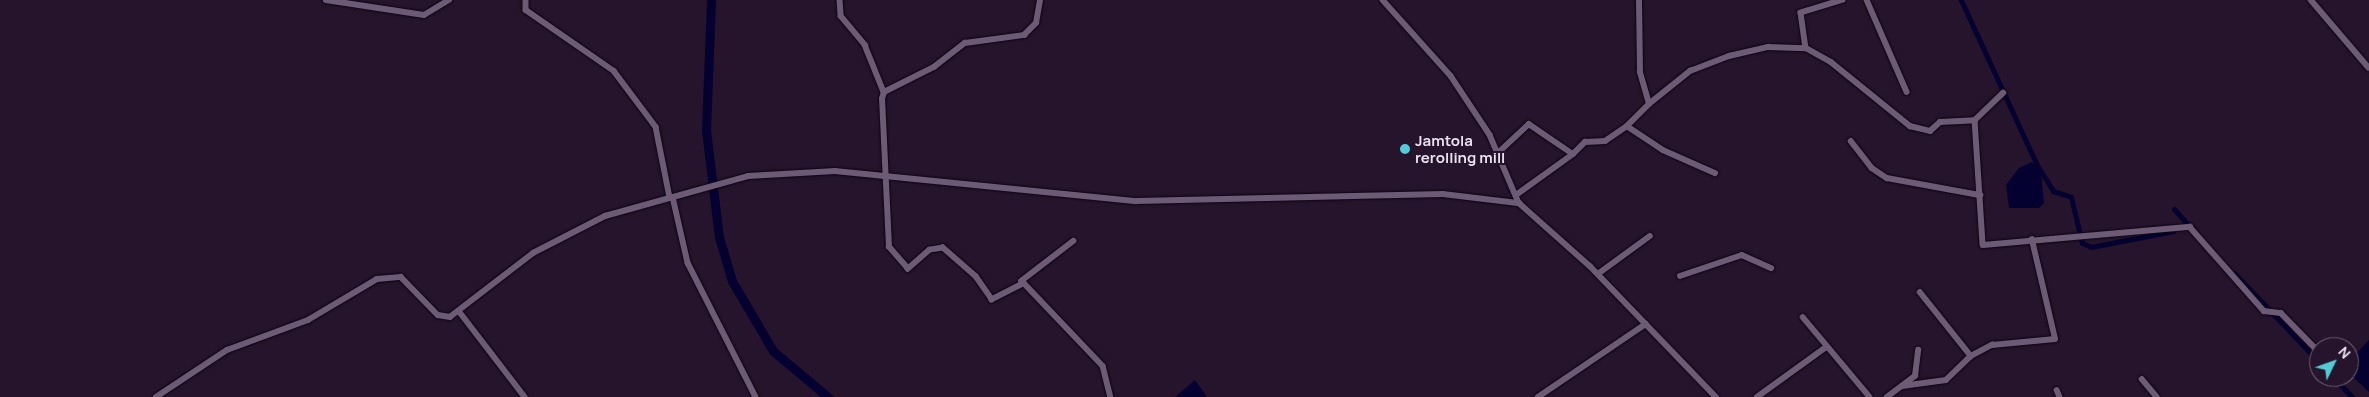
<!DOCTYPE html>
<style>
body{margin:0}
#map{position:relative;width:2369px;height:397px;overflow:hidden;background:#25142b;font-family:Manrope,sans-serif}
div>[style]{position:absolute}
[style*='--x']{left:calc(var(--x)*1px);top:calc(var(--y)*1px);width:calc(var(--w)*1px);rotate:calc(var(--a)*1deg)}
.water>*{inset:0;background:#040130}
.canal>*{height:5px;margin:-2.5px;padding:0 2.5px;transform-origin:2.5px;border-radius:2.5px;background:#040130}
.river>*{height:9px;margin:-4.5px;padding:0 4.5px;transform-origin:4.5px;border-radius:4.5px;background:#040130}
.roads{filter:drop-shadow(0 0 1px #0d0213) drop-shadow(0 0 1px #0d0213)}
.minor>*{height:5.5px;margin:-2.75px;padding:0 2.75px;transform-origin:2.75px;border-radius:2.75px;background:#6d5a75}
.dots>*{width:14px;height:14px;translate:-50% -50%;box-sizing:border-box;border:2px solid #25142b;border-radius:50%}
span{translate:-50% -50%;white-space:nowrap;text-align:center;line-height:1.15;-webkit-text-stroke:4px #25142b;paint-order:stroke}
.poi-label{font-size:15px;color:#eadfef;font-weight:700}
.left{translate:0 -50%;text-align:left}
.north{position:absolute;left:2309px;top:337px;width:50px;height:50px;box-sizing:border-box;background:#25142b;border:1px solid #746579;border-radius:50%;rotate:48deg;font-size:14px;font-weight:700;line-height:20px;text-align:center;color:#eadfef}
.north::after{content:'';display:block;margin:auto;width:18px;height:22px;background:#52cbd7;clip-path:polygon(50% 0,100% 100%,50% 72%,0 100%)}
</style>
<div id="map">
<div class="water">
<i style="clip-path:polygon(2032px 162px,2041px 173px,2044px 203px,2039px 208px,2009px 208px,2006px 185px,2019px 168px)"></i>
<i style="clip-path:polygon(2369px 340px,2369px 392px,2349px 373px,2349px 361px)"></i>
<i style="clip-path:polygon(1195px 380px,1207px 397px,1175px 397px)"></i>
</div>
<div class="canal">
<i style="--x:1961;--y:0;--w:182;--a:65.3"></i>
<i style="--x:2037;--y:165;--w:31;--a:58"></i>
<i style="--x:2053;--y:191;--w:19;--a:18"></i>
<i style="--x:2071;--y:197;--w:47;--a:76.6"></i>
<i style="--x:2082;--y:243;--w:10;--a:24"></i>
<i style="--x:2091;--y:247;--w:84;--a:-11"></i>
<i style="--x:2174;--y:209;--w:27;--a:48"></i>
<i style="--x:2234;--y:273;--w:123;--a:46.3"></i>
<i style="--x:2333;--y:377;--w:28;--a:46"></i>
</div>
<div class="river">
<i style="--x:711;--y:0;--w:130;--a:92.2"></i>
<i style="--x:706;--y:130;--w:108;--a:83.1"></i>
<i style="--x:719;--y:237;--w:46;--a:73.5"></i>
<i style="--x:732;--y:281;--w:81;--a:59.6"></i>
<i style="--x:773;--y:351;--w:72;--a:39.9"></i>
</div>
<div class="roads">
<div class="minor">
<i style="--x:326;--y:0;--w:99;--a:8.7"></i>
<i style="--x:424;--y:15;--w:29;--a:-31"></i>
<i style="--x:526;--y:0;--w:10;--a:90"></i>
<i style="--x:526;--y:10;--w:107;--a:34.7"></i>
<i style="--x:614;--y:71;--w:70;--a:53.1"></i>
<i style="--x:656;--y:127;--w:72;--a:78.8"></i>
<i style="--x:840;--y:0;--w:16;--a:86"></i>
<i style="--x:841;--y:16;--w:38;--a:50"></i>
<i style="--x:865;--y:45;--w:51;--a:68"></i>
<i style="--x:1383;--y:0;--w:102;--a:48.2"></i>
<i style="--x:1451;--y:76;--w:71;--a:56.5"></i>
<i style="--x:1490;--y:135;--w:74;--a:66.9"></i>
<i style="--x:1843;--y:0;--w:44;--a:162.8"></i>
<i style="--x:1801;--y:13;--w:35;--a:82"></i>
<i style="--x:1806;--y:48;--w:29;--a:29"></i>
<i style="--x:1831;--y:62;--w:102;--a:39"></i>
<i style="--x:1910;--y:126;--w:21;--a:14"></i>
<i style="--x:1930;--y:131;--w:13;--a:-42"></i>
<i style="--x:1940;--y:122;--w:35;--a:-3"></i>
<i style="--x:1975;--y:120;--w:39;--a:-44"></i>
<i style="--x:1867;--y:0;--w:100;--a:66.5"></i>
<i style="--x:2311;--y:0;--w:89;--a:49.5"></i>
<i style="--x:1649;--y:104;--w:53;--a:-38.8"></i>
<i style="--x:1690;--y:71;--w:42;--a:-21"></i>
<i style="--x:1729;--y:56;--w:40;--a:-13"></i>
<i style="--x:1768;--y:47;--w:38;--a:2"></i>
<i style="--x:1975;--y:120;--w:125;--a:86.3"></i>
<i style="--x:1983;--y:245;--w:208;--a:-5"></i>
<i style="--x:2190;--y:227;--w:112;--a:48.6"></i>
<i style="--x:2264;--y:311;--w:17;--a:7"></i>
<i style="--x:2281;--y:313;--w:54;--a:45.7"></i>
<i style="--x:1627;--y:126;--w:31;--a:-45"></i>
<i style="--x:1649;--y:104;--w:33;--a:-106"></i>
<i style="--x:1640;--y:72;--w:72;--a:-90.8"></i>
<i style="--x:1851;--y:141;--w:34;--a:52"></i>
<i style="--x:1872;--y:168;--w:18;--a:34"></i>
<i style="--x:1887;--y:178;--w:95;--a:10.4"></i>
<i style="--x:1498;--y:153;--w:42;--a:-43.1"></i>
<i style="--x:1529;--y:124;--w:53;--a:34.3"></i>
<i style="--x:1573;--y:154;--w:17;--a:-45"></i>
<i style="--x:1585;--y:142;--w:20;--a:-3"></i>
<i style="--x:1605;--y:141;--w:27;--a:-34"></i>
<i style="--x:1627;--y:126;--w:43;--a:33.7"></i>
<i style="--x:1663;--y:150;--w:57;--a:23.9"></i>
<i style="--x:1516;--y:195;--w:70;--a:-35.7"></i>
<i style="--x:673;--y:197;--w:68;--a:77.2"></i>
<i style="--x:688;--y:263;--w:150;--a:63.1"></i>
<i style="--x:1074;--y:241;--w:66;--a:142.4"></i>
<i style="--x:1022;--y:281;--w:117;--a:46.4"></i>
<i style="--x:1103;--y:366;--w:32;--a:76"></i>
<i style="--x:1598;--y:274;--w:64;--a:-36.2"></i>
<i style="--x:1680;--y:276;--w:65;--a:-18.7"></i>
<i style="--x:1742;--y:255;--w:32;--a:24"></i>
<i style="--x:1023;--y:284;--w:35;--a:153"></i>
<i style="--x:992;--y:300;--w:28;--a:-125"></i>
<i style="--x:976;--y:277;--w:44;--a:-138.7"></i>
<i style="--x:943;--y:248;--w:13;--a:171"></i>
<i style="--x:930;--y:250;--w:29;--a:139"></i>
<i style="--x:908;--y:269;--w:29;--a:-131"></i>
<i style="--x:889;--y:247;--w:148;--a:-92.7"></i>
<i style="--x:882;--y:99;--w:7;--a:-74"></i>
<i style="--x:884;--y:92;--w:56;--a:-26.6"></i>
<i style="--x:934;--y:67;--w:39;--a:-38"></i>
<i style="--x:965;--y:43;--w:60;--a:-7.7"></i>
<i style="--x:1024;--y:35;--w:17;--a:-45"></i>
<i style="--x:1036;--y:23;--w:23;--a:-80"></i>
<i style="--x:1920;--y:292;--w:82;--a:51.4"></i>
<i style="--x:459;--y:311;--w:108;--a:52.5"></i>
<i style="--x:1803;--y:317;--w:104;--a:50.1"></i>
<i style="--x:2142;--y:379;--w:23;--a:50"></i>
<i style="--x:1902;--y:386;--w:44;--a:-7.8"></i>
<i style="--x:1946;--y:380;--w:35;--a:-44"></i>
<i style="--x:1971;--y:356;--w:24;--a:-28"></i>
<i style="--x:1992;--y:345;--w:63;--a:-5.4"></i>
<i style="--x:2055;--y:339;--w:102;--a:-103.1"></i>
<i style="--x:2057;--y:390;--w:8;--a:67"></i>
<i style="--x:156;--y:397;--w:85;--a:-33.5"></i>
<i style="--x:227;--y:350;--w:86;--a:-20.3"></i>
<i style="--x:308;--y:320;--w:80;--a:-30.7"></i>
<i style="--x:377;--y:279;--w:24;--a:-5"></i>
<i style="--x:401;--y:277;--w:53;--a:45.8"></i>
<i style="--x:438;--y:315;--w:12;--a:9"></i>
<i style="--x:450;--y:317;--w:105;--a:-37.6"></i>
<i style="--x:533;--y:253;--w:81;--a:-27.2"></i>
<i style="--x:605;--y:216;--w:148;--a:-15.6"></i>
<i style="--x:748;--y:176;--w:87;--a:-3.3"></i>
<i style="--x:835;--y:171;--w:303;--a:5.7"></i>
<i style="--x:1137;--y:201;--w:306;--a:-1.3"></i>
<i style="--x:1443;--y:194;--w:77;--a:6.8"></i>
<i style="--x:1519;--y:203;--w:95;--a:41.6"></i>
<i style="--x:1590;--y:266;--w:182;--a:46.1"></i>
<i style="--x:1538;--y:397;--w:130;--a:-34.1"></i>
<i style="--x:1757;--y:397;--w:84;--a:-35.8"></i>
<i style="--x:1887;--y:397;--w:35;--a:-37"></i>
<i style="--x:1915;--y:376;--w:26;--a:-83"></i>
</div>
</div>
<div class="dots">
<i style="left:1405px;top:149px;background:#52cbd7"></i>
</div>
<div class="poi-label">
<span class="left" style="left:1415px;top:149px">Jamtola<br>rerolling mill</span>
</div>
<div class="north">N</div>
</div>
